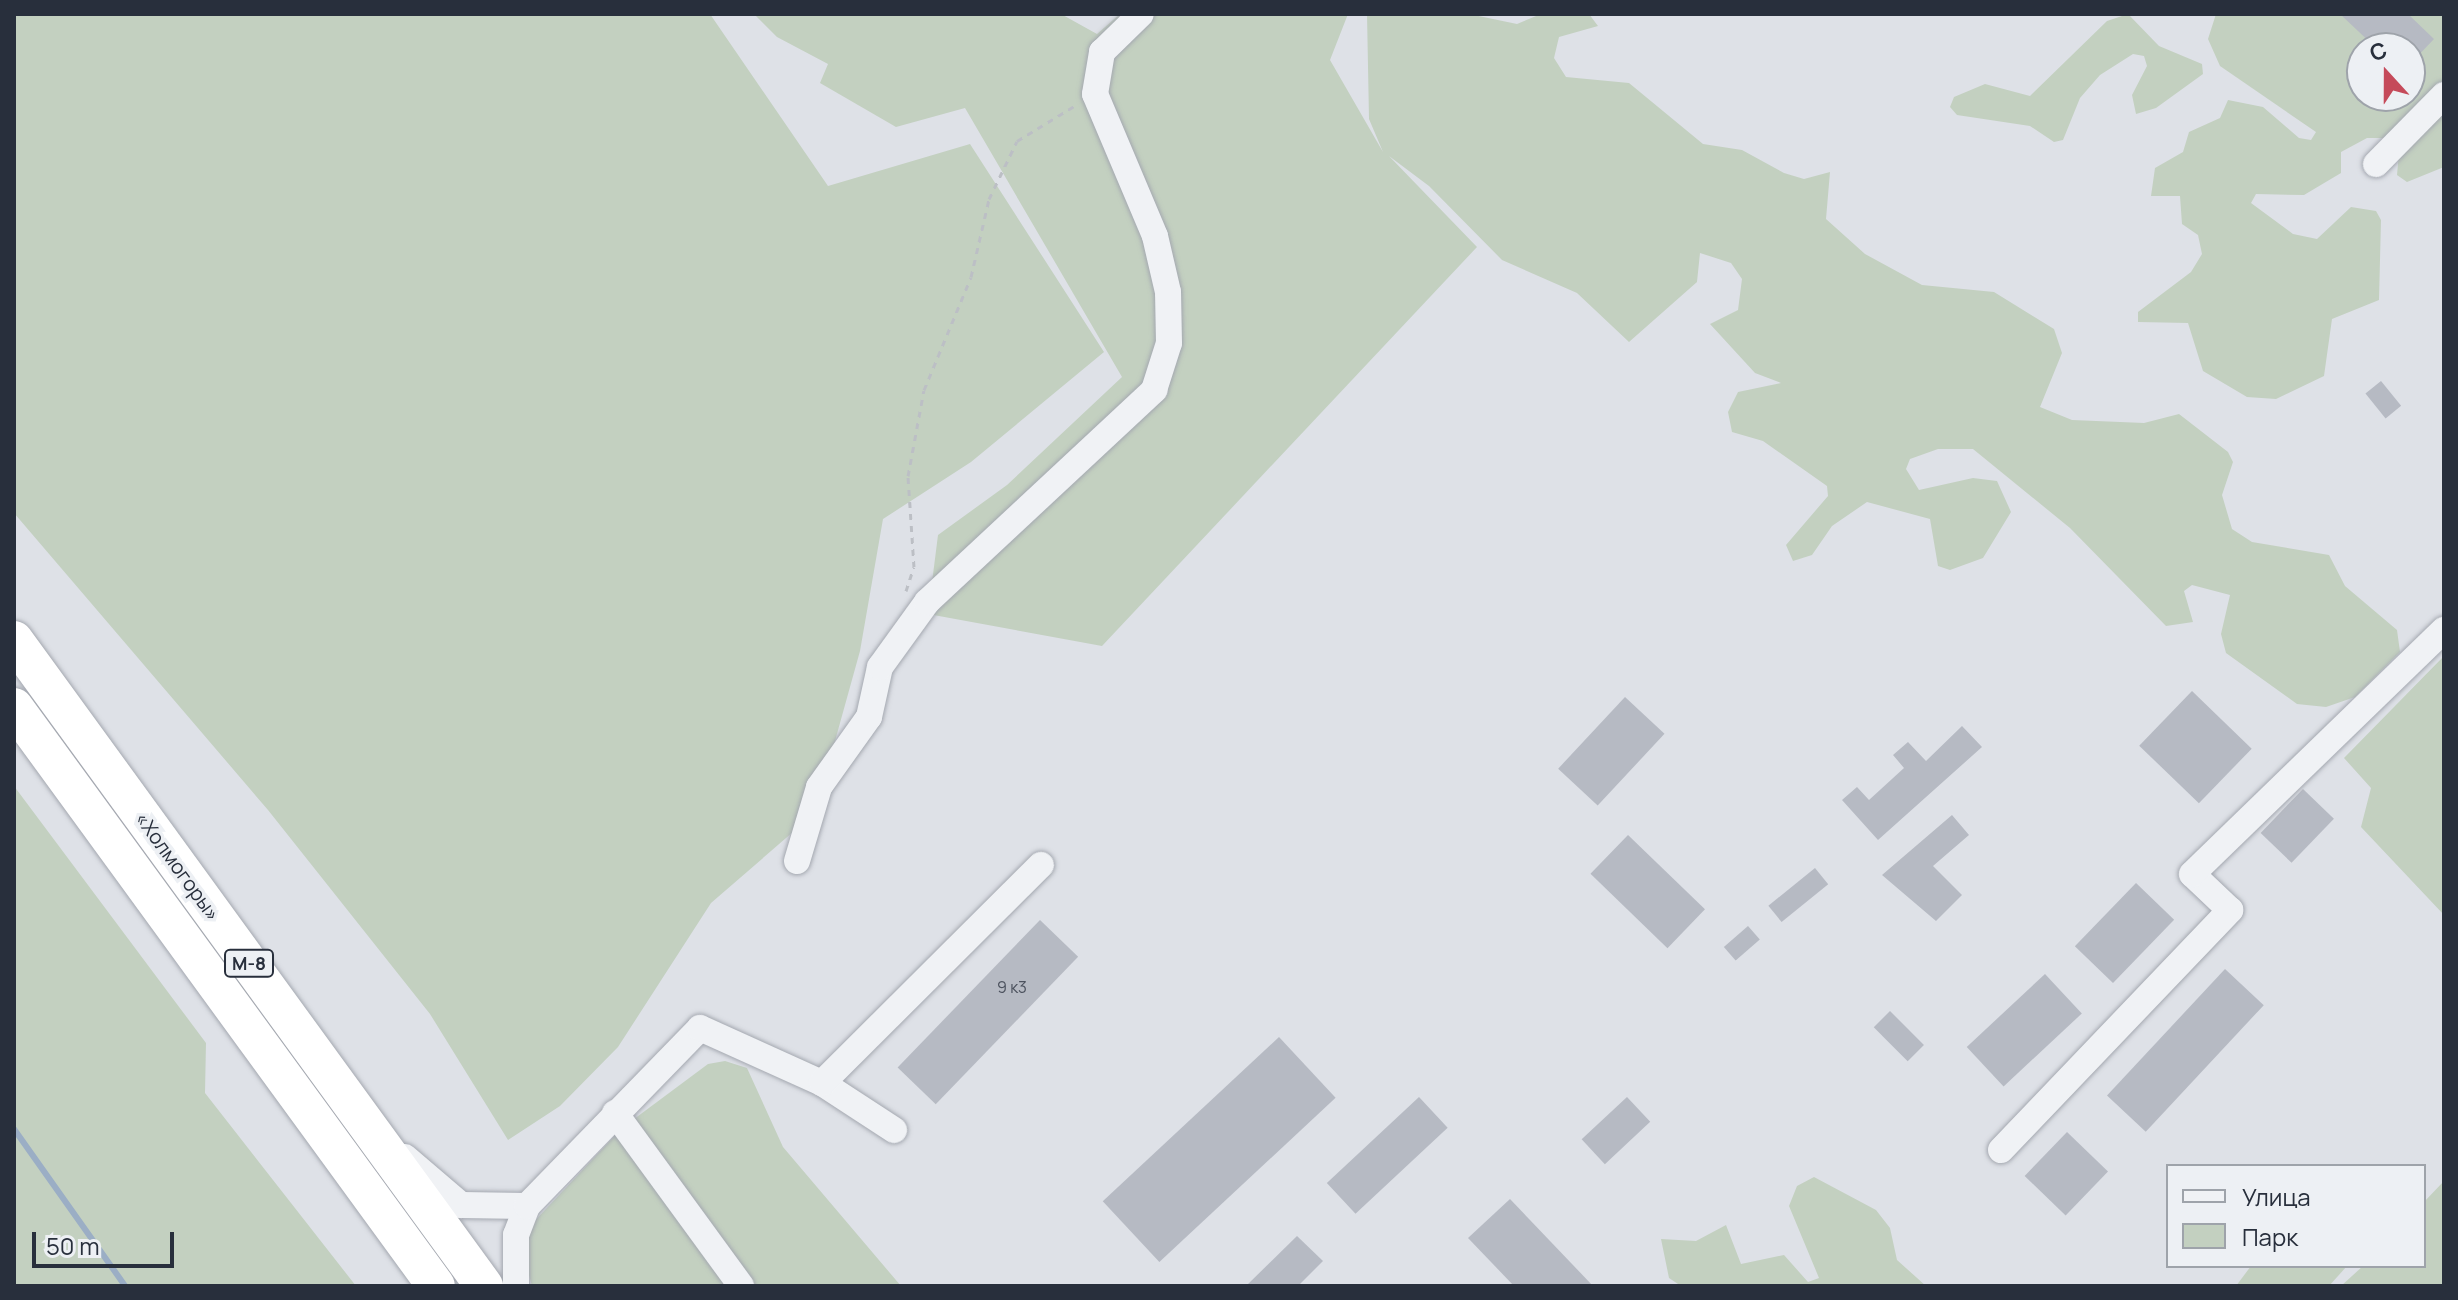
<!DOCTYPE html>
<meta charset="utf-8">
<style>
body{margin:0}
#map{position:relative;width:2458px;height:1300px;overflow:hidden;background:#dee1e7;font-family:Manrope,sans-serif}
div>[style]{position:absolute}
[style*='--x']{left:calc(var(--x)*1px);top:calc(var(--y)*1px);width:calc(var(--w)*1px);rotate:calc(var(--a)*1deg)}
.green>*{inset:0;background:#c3d0c0}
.stream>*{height:6px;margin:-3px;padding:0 3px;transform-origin:3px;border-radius:3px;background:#9baec5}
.building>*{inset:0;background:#b6bac3;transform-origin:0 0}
.path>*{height:3px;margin-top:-1.5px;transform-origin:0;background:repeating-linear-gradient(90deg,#bcbfc5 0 6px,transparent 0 12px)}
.roads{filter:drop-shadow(0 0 2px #a4a8b0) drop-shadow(0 0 2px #a4a8b0)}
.minor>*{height:26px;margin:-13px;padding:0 13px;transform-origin:13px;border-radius:13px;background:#f0f2f5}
.highway>*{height:38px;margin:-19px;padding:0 19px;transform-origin:19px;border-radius:19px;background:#fff}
span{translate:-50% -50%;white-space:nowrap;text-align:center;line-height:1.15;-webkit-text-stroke:7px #edf0f4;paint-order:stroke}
.number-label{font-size:16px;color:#4c525e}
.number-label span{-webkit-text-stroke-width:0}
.shield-label span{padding:2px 6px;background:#edf0f4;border:2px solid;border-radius:6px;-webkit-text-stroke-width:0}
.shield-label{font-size:18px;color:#282f3c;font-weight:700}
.street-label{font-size:20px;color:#282f3c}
.frame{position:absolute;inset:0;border:16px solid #282f3c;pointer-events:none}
.legend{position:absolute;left:2166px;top:1164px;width:260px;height:104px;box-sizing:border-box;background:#edf0f4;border:2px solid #9ea3aa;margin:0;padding:10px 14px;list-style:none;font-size:24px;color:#282f3c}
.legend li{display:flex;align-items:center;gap:16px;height:40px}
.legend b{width:40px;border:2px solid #9ea3aa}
.north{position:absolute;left:2346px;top:32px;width:80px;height:80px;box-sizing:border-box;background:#edf0f4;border:2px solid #9ea3aa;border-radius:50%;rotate:339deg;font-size:22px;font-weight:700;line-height:32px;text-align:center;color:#282f3c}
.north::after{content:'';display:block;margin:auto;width:28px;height:36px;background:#c54a5a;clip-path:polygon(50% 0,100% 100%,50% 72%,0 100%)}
.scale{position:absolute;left:32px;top:1232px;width:142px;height:36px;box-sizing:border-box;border:4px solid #282f3c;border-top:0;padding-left:10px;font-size:24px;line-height:28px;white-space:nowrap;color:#282f3c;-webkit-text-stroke:6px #edf0f4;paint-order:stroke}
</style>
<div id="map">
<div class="green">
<i style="clip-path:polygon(14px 14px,710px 14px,828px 186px,970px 144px,1104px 352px,971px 462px,883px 519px,860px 651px,815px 813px,711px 903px,618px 1047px,560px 1106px,508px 1140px,430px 1014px,268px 810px,14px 513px)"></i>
<i style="clip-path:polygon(754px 14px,1061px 14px,1097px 34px,1120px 14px,1348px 14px,1330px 60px,1383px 152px,1369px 119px,1367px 14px,1469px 14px,1517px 24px,1541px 14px,1589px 14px,1598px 26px,1559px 37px,1554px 58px,1566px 77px,1629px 83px,1703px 144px,1742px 150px,1784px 173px,1804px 179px,1830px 172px,1826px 219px,1865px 254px,1922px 285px,1994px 292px,2054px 329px,2062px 353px,2040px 407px,2072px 420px,2144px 423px,2179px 414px,2228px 452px,2233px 462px,2222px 495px,2232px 529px,2252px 542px,2329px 555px,2345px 586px,2397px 630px,2400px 652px,2355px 697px,2326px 707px,2297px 704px,2226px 653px,2221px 634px,2230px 595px,2192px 585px,2184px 591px,2193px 622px,2166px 626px,2070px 528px,1973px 449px,1938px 449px,1910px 459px,1906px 469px,1919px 490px,1973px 478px,1997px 481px,2011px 512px,1983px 558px,1950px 570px,1938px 566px,1930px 519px,1867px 502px,1832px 526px,1812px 555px,1793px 561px,1786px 545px,1828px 496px,1827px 486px,1763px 441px,1732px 432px,1728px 412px,1738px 392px,1781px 383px,1755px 373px,1710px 324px,1738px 310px,1742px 279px,1731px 263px,1700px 253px,1697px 282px,1629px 342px,1577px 293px,1502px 260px,1429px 186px,1389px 156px,1477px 247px,1102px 646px,928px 614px,938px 535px,1007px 485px,1122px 377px,965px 108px,896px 127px,820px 83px,828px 64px,777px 37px)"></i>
<i style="clip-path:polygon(2128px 14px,2159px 46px,2202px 64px,2203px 74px,2156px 108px,2136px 114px,2132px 95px,2147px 66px,2144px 56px,2133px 54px,2100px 75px,2080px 98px,2063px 140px,2054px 142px,2030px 126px,1957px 115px,1950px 107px,1954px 97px,1985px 84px,2030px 96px,2107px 21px)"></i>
<i style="clip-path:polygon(evenodd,2216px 14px,2444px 14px,2444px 167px,2407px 182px,2397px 175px,2399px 153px,2387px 138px,2367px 138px,2341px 152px,2341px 173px,2304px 195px,2256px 194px,2251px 203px,2293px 234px,2317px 239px,2351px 207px,2376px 211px,2381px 220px,2379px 300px,2332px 319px,2324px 376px,2276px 399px,2247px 397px,2203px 371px,2188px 323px,2138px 322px,2138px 312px,2191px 272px,2202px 254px,2198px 235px,2182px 224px,2180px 196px,2151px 196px,2155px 168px,2183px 152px,2189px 132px,2220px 118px,2228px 100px,2263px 107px,2299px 138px,2311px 140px,2316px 132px,2220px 66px,2208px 39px,2216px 14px,2362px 48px,2410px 48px,2410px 96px,2362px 96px,2362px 48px)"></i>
<i style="clip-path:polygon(2444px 656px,2444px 915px,2361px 827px,2371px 788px,2344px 758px)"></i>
<i style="clip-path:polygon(14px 786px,206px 1043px,205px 1093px,356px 1286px,14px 1286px)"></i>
<i style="clip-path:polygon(725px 1061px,747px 1068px,783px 1147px,901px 1286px,532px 1286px,524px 1257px,529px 1227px,622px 1128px,708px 1064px)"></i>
<i style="clip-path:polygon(1814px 1177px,1876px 1210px,1890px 1228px,1897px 1260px,1926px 1286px,1681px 1286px,1669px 1278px,1661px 1239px,1696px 1241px,1726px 1225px,1741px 1264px,1784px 1255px,1808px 1282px,1819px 1278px,1789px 1206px,1797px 1186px)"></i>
<i style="clip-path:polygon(2444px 1181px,2444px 1286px,2341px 1286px,2363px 1266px,2424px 1266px,2424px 1202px)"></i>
<i style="clip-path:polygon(2251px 1266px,2347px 1266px,2329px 1286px,2236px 1286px)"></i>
</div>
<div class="stream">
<i style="--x:14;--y:1129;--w:192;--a:54.7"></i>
</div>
<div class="building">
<i style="clip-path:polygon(2340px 14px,2408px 14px,2434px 39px,2410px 64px,2410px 48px,2376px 48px)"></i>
<i style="left:2381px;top:381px;width:32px;height:20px;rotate:51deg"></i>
<i style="left:2192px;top:691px;width:83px;height:76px;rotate:44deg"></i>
<i style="left:1625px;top:697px;width:54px;height:98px;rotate:43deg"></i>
<i style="clip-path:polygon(1962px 726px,1982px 747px,1878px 840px,1842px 800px,1857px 787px,1869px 800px,1904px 768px,1893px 755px,1908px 742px,1926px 761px)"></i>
<i style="left:2303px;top:789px;width:43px;height:61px;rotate:44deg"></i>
<i style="clip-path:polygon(1952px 815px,1969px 835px,1933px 866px,1962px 895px,1936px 921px,1882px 875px)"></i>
<i style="left:1628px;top:835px;width:107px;height:54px;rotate:44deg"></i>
<i style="left:1815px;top:868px;width:21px;height:60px;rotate:51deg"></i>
<i style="left:2136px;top:883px;width:53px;height:88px;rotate:44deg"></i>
<i style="left:1040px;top:920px;width:53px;height:205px;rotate:44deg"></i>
<i style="left:1748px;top:926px;width:18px;height:32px;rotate:49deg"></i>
<i style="left:2225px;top:969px;width:53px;height:173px;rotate:43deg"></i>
<i style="left:2045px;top:974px;width:54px;height:107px;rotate:47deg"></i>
<i style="left:1890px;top:1011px;width:48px;height:23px;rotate:45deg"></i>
<i style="left:1279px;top:1037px;width:83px;height:241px;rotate:47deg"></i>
<i style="left:1419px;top:1097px;width:42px;height:126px;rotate:47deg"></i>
<i style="left:1627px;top:1097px;width:34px;height:62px;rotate:47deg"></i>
<i style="left:2067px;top:1132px;width:57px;height:61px;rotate:44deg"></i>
<i style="clip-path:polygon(1510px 1199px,1593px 1286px,1514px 1286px,1468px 1238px)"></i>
<i style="clip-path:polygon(1297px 1236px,1323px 1261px,1298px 1286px,1246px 1286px)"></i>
</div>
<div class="path">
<i style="--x:906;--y:591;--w:25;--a:-72"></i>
<i style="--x:914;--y:567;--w:91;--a:-93.8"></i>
<i style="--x:908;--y:476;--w:87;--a:-79.5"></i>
<i style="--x:924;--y:390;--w:122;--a:-67.4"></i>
<i style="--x:971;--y:277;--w:80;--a:-77"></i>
<i style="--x:989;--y:199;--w:64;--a:-64.2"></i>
<i style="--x:1017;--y:141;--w:69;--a:-31.4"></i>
</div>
<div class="roads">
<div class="minor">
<i style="--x:2376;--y:164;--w:97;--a:-45.4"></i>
<i style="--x:797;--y:861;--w:77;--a:-73.4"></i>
<i style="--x:819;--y:787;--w:86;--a:-54.5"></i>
<i style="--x:869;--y:717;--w:51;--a:-77.6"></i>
<i style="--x:880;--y:667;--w:80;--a:-54.1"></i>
<i style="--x:927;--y:602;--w:311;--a:-43"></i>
<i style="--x:1154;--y:390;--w:49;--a:-72.3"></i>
<i style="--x:1169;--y:343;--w:51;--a:-91.1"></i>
<i style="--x:1168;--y:292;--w:57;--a:-103.1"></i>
<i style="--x:1155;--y:236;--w:154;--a:-112.9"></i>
<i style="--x:1095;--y:94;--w:43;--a:-80.5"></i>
<i style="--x:1102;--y:52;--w:54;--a:-44.3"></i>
<i style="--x:822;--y:1083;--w:86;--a:33.1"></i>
<i style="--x:615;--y:1113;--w:214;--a:53.9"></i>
<i style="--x:2001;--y:1150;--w:332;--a:-46.3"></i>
<i style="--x:2230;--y:910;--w:52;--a:-136.5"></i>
<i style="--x:2192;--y:874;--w:351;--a:-44.1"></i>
<i style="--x:405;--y:1157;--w:74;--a:40.6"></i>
<i style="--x:461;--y:1205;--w:66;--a:0.9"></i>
<i style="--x:516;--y:1286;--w:51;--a:-90"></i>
<i style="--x:516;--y:1235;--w:31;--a:-69"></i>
<i style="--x:527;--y:1206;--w:248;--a:-45.8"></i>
<i style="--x:700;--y:1028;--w:134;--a:24.3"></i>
<i style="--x:822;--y:1083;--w:309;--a:-44.9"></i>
</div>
<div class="highway">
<i style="--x:14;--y:640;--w:799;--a:53.96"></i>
<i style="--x:14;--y:707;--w:716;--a:53.91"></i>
</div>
</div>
<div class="number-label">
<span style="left:1012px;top:987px">9 к3</span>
</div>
<div class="shield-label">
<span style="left:249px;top:963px">М-8</span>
</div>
<div class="street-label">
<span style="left:178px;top:866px;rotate:54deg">«Холмогоры»</span>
</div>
<div class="frame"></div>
<ul class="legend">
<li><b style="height:10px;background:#f0f2f5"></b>Улица</li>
<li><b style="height:22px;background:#c3d0c0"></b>Парк</li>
</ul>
<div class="north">С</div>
<div class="scale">50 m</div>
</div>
